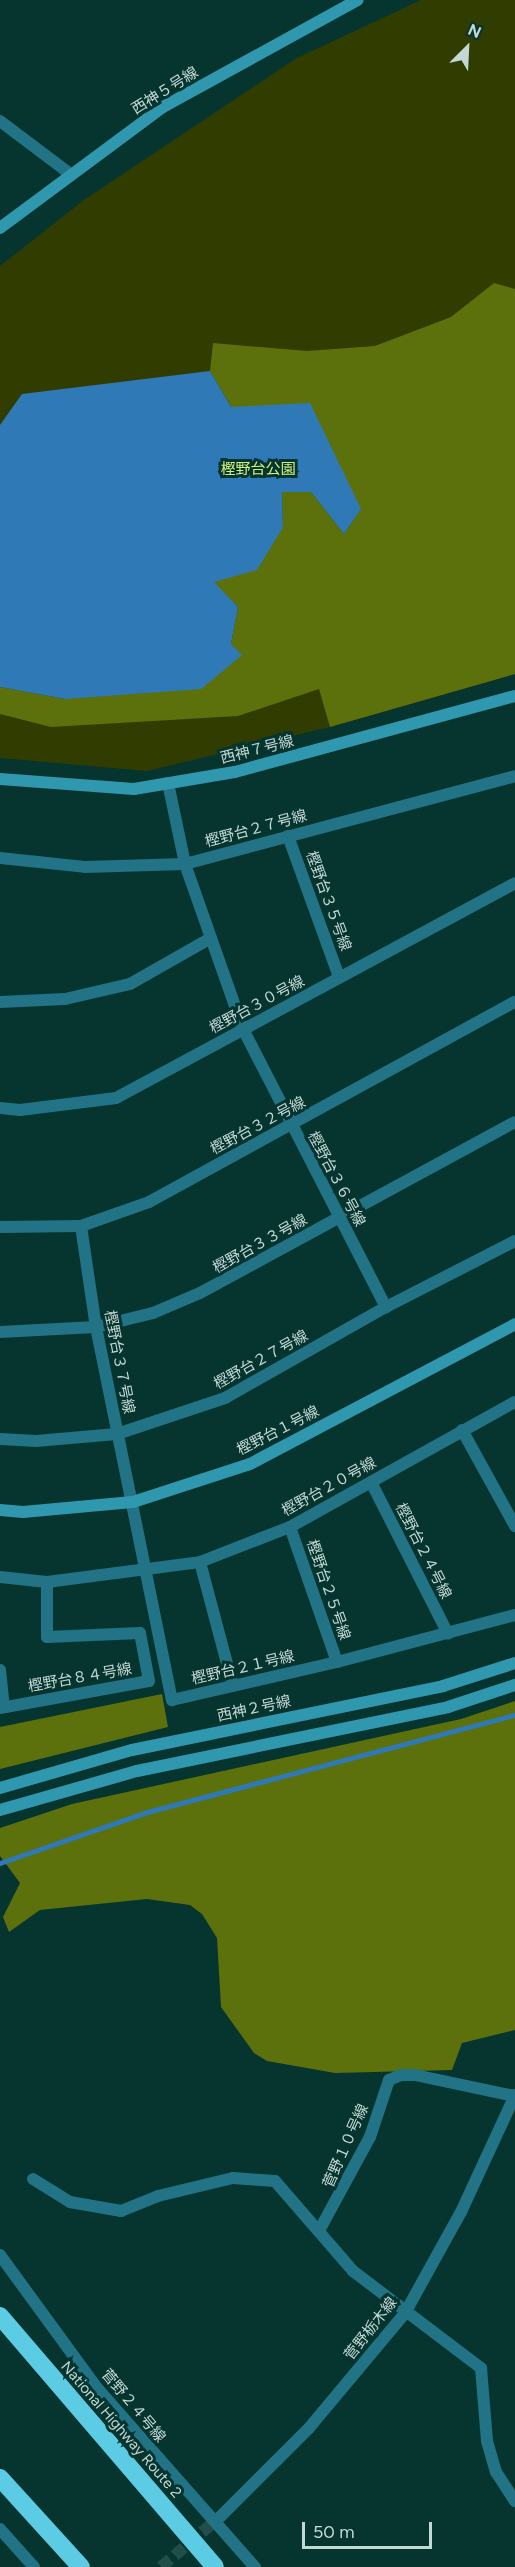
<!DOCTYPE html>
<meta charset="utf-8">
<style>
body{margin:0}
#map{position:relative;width:515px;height:2567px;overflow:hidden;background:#06342f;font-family:Figtree,"Noto Sans JP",sans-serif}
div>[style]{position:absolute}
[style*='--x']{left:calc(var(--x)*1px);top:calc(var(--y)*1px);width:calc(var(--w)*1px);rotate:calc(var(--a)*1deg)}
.green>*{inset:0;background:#313d00}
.forest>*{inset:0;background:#5c700c}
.water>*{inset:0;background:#2f7ab6}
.stream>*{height:5px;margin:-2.5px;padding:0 2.5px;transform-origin:2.5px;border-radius:2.5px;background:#2f7ab6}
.street-tunnel>*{height:12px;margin-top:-6px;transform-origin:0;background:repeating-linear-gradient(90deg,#224d48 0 12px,transparent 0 18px)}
.street>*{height:12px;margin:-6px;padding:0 6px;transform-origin:6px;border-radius:6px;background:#217385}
.secondary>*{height:12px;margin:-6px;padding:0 6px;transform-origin:6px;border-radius:6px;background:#3098ae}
.highway>*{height:18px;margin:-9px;padding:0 9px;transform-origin:9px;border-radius:9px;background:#5ccce5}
span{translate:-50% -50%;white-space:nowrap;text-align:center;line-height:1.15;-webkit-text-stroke:6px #06342f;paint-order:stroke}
.street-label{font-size:15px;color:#c2d8d4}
.park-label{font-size:15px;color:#d4f27c}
.north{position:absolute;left:437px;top:18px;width:60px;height:60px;-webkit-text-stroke:4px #06342f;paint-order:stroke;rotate:24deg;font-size:16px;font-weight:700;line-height:24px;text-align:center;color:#c2d8d4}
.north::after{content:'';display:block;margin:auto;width:21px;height:27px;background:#c2d8d4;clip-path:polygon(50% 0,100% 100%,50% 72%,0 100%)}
.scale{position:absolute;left:302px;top:2522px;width:130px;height:27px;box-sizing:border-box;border:3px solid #c2d8d4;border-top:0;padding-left:8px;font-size:18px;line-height:21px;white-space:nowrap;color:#c2d8d4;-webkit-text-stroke:4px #06342f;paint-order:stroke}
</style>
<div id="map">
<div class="green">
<i style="clip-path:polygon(421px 0,515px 0,515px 674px,330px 727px,147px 771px,0 758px,0 266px,84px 200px,295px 59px)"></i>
</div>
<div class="forest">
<i style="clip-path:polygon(494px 283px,515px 289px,515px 674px,330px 727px,319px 689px,238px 716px,51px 727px,0 714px,0 687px,65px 699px,231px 644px,238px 607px,213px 582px,283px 527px,282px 492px,311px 492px,344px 534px,360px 510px,231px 407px,210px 371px,213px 343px,307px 351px,375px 346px,451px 317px)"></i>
<i style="clip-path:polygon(162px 1694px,168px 1727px,0 1769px,0 1727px)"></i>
<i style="clip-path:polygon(515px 1701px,515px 2030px,462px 2043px,452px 2070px,335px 2073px,267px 2061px,254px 2053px,221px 2007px,217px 1938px,202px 1914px,190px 1905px,147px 1899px,40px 1910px,9px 1932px,3px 1917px,20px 1883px,0 1856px,0 1828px,72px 1804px,461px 1719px)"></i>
</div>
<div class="water">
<i style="clip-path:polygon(210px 371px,231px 407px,310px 403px,361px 509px,344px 534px,311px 492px,282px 492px,283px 527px,257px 570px,214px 582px,238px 607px,231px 644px,242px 655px,201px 689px,65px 699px,0 687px,0 425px,22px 394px)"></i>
</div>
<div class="stream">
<i style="--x:0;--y:1863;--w:156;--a:-19.1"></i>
<i style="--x:147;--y:1812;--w:381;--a:-14.8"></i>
</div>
<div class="street-tunnel">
<i style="--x:161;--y:2567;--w:77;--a:-40.3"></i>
</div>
<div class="street">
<i style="--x:0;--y:121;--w:86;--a:37"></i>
<i style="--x:168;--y:783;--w:83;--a:78.1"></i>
<i style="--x:185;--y:864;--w:175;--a:70.6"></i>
<i style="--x:243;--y:1029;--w:313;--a:62.8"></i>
<i style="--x:288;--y:836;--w:150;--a:70.1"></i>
<i style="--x:0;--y:858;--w:85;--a:6"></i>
<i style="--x:85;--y:867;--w:100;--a:-1.7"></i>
<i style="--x:185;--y:864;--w:342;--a:-14.9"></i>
<i style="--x:0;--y:1002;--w:65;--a:-2.6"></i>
<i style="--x:65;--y:999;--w:67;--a:-13"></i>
<i style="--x:130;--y:984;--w:93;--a:-29.6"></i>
<i style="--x:0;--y:1108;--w:20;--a:6"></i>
<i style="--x:20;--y:1110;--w:97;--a:-7.1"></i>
<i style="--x:116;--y:1098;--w:453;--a:-28.3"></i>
<i style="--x:81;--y:1226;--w:102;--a:81.6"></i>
<i style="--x:96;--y:1327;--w:381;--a:78.5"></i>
<i style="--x:172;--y:1700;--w:169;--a:-13"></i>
<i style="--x:337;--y:1662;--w:184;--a:-14.8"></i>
<i style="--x:0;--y:1227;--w:81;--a:-0.7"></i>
<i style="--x:81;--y:1226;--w:72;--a:-19.4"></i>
<i style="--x:149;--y:1202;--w:417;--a:-28.7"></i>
<i style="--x:0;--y:1332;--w:96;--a:-3"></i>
<i style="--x:96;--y:1327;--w:59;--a:-13.8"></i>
<i style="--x:153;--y:1313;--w:51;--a:-23.1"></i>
<i style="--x:200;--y:1293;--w:358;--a:-28.5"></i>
<i style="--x:462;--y:1430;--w:110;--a:61.1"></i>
<i style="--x:0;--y:1439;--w:36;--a:3"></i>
<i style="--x:36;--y:1441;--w:81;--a:-4.9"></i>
<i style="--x:117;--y:1434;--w:114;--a:-18.4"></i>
<i style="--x:225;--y:1398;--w:185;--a:-29.5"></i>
<i style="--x:386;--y:1307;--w:145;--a:-27.1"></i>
<i style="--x:371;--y:1482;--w:170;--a:63.1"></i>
<i style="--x:290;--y:1527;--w:143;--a:70.8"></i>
<i style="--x:200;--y:1562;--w:128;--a:75.1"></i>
<i style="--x:0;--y:1577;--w:47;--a:6.1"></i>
<i style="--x:47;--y:1582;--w:154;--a:-7.4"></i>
<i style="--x:200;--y:1562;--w:97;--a:-21.3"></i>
<i style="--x:290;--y:1527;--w:257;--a:-29.1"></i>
<i style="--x:0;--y:1670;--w:37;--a:84"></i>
<i style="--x:0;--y:1708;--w:151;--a:-10.3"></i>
<i style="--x:149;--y:1681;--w:49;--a:-100.6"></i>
<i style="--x:140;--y:1633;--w:93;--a:177.5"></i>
<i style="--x:47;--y:1637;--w:55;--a:-90"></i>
<i style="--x:33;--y:2179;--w:44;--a:31.9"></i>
<i style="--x:70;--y:2202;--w:52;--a:10"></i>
<i style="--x:121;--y:2211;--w:40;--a:-22"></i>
<i style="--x:158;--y:2196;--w:77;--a:-13.5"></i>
<i style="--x:233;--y:2178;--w:42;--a:4.1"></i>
<i style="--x:275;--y:2181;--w:119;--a:49.1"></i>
<i style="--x:353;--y:2271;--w:161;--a:37.2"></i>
<i style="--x:481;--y:2368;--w:73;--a:85.3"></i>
<i style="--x:487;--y:2441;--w:32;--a:74"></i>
<i style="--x:496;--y:2472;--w:35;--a:57"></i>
<i style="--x:320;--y:2229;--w:105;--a:-61.5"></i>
<i style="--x:370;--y:2137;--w:60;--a:-71.6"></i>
<i style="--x:389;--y:2080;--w:13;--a:-23"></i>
<i style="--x:401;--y:2075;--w:14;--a:0"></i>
<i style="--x:415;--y:2075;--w:102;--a:11.9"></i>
<i style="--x:0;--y:2255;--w:165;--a:53.9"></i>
<i style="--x:97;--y:2388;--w:239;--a:48.6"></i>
<i style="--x:220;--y:2517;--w:126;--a:-45"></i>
<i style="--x:309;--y:2428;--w:150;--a:-50.1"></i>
<i style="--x:405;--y:2313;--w:115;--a:-61"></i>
<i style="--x:461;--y:2212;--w:129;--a:-65.2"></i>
<i style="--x:0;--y:2529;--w:51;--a:48.2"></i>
</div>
<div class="secondary">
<i style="--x:0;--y:228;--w:203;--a:-36.6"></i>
<i style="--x:163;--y:107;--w:222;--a:-28.8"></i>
<i style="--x:0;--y:779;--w:134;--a:4.3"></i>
<i style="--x:134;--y:789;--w:102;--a:-9.6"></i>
<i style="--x:235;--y:772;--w:290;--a:-15.2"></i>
<i style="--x:0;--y:1510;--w:23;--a:5"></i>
<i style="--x:23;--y:1512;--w:110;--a:-5.2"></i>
<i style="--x:133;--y:1502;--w:123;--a:-18"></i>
<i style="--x:250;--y:1464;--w:300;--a:-27.8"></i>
<i style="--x:0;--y:1788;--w:137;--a:-16.1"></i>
<i style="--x:132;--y:1750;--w:318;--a:-11.6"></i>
<i style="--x:443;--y:1686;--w:76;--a:-17.7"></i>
<i style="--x:0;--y:1810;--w:142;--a:-15.9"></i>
<i style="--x:137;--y:1771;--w:318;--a:-11.6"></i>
<i style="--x:448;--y:1707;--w:71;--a:-18.2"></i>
</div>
<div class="highway">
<i style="--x:0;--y:2316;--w:330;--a:49.4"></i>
<i style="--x:0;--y:2478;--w:120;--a:47.7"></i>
</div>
<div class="street-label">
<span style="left:165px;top:91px;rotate:-32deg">西神５号線</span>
<span style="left:257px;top:750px;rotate:-14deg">西神７号線</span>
<span style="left:256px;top:829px;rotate:-15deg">樫野台２７号線</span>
<span style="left:328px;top:901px;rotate:70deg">樫野台３５号線</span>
<span style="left:257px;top:1005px;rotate:-28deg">樫野台３０号線</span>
<span style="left:258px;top:1126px;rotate:-28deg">樫野台３２号線</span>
<span style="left:336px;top:1179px;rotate:62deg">樫野台３６号線</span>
<span style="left:260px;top:1244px;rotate:-29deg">樫野台３３号線</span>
<span style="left:261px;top:1360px;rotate:-29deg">樫野台２７号線</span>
<span style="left:119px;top:1362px;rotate:79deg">樫野台３７号線</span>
<span style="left:278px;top:1431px;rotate:-27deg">樫野台１号線</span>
<span style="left:329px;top:1487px;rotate:-29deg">樫野台２０号線</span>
<span style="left:423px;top:1551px;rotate:63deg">樫野台２４号線</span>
<span style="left:328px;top:1590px;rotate:71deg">樫野台２５号線</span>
<span style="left:243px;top:1668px;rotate:-13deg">樫野台２１号線</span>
<span style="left:80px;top:1678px;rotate:-10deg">樫野台８４号線</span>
<span style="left:254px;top:1709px;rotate:-12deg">西神２号線</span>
<span style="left:346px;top:2146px;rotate:-66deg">菅野１０号線</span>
<span style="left:371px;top:2329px;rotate:-52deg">菅野栃木線</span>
<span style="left:133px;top:2406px;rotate:50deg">菅野２４号線</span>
<span style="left:121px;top:2430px;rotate:49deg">National Highway Route 2</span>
</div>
<div class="park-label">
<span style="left:258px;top:470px">樫野台公園</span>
</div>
<div class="north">N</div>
<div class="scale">50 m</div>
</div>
